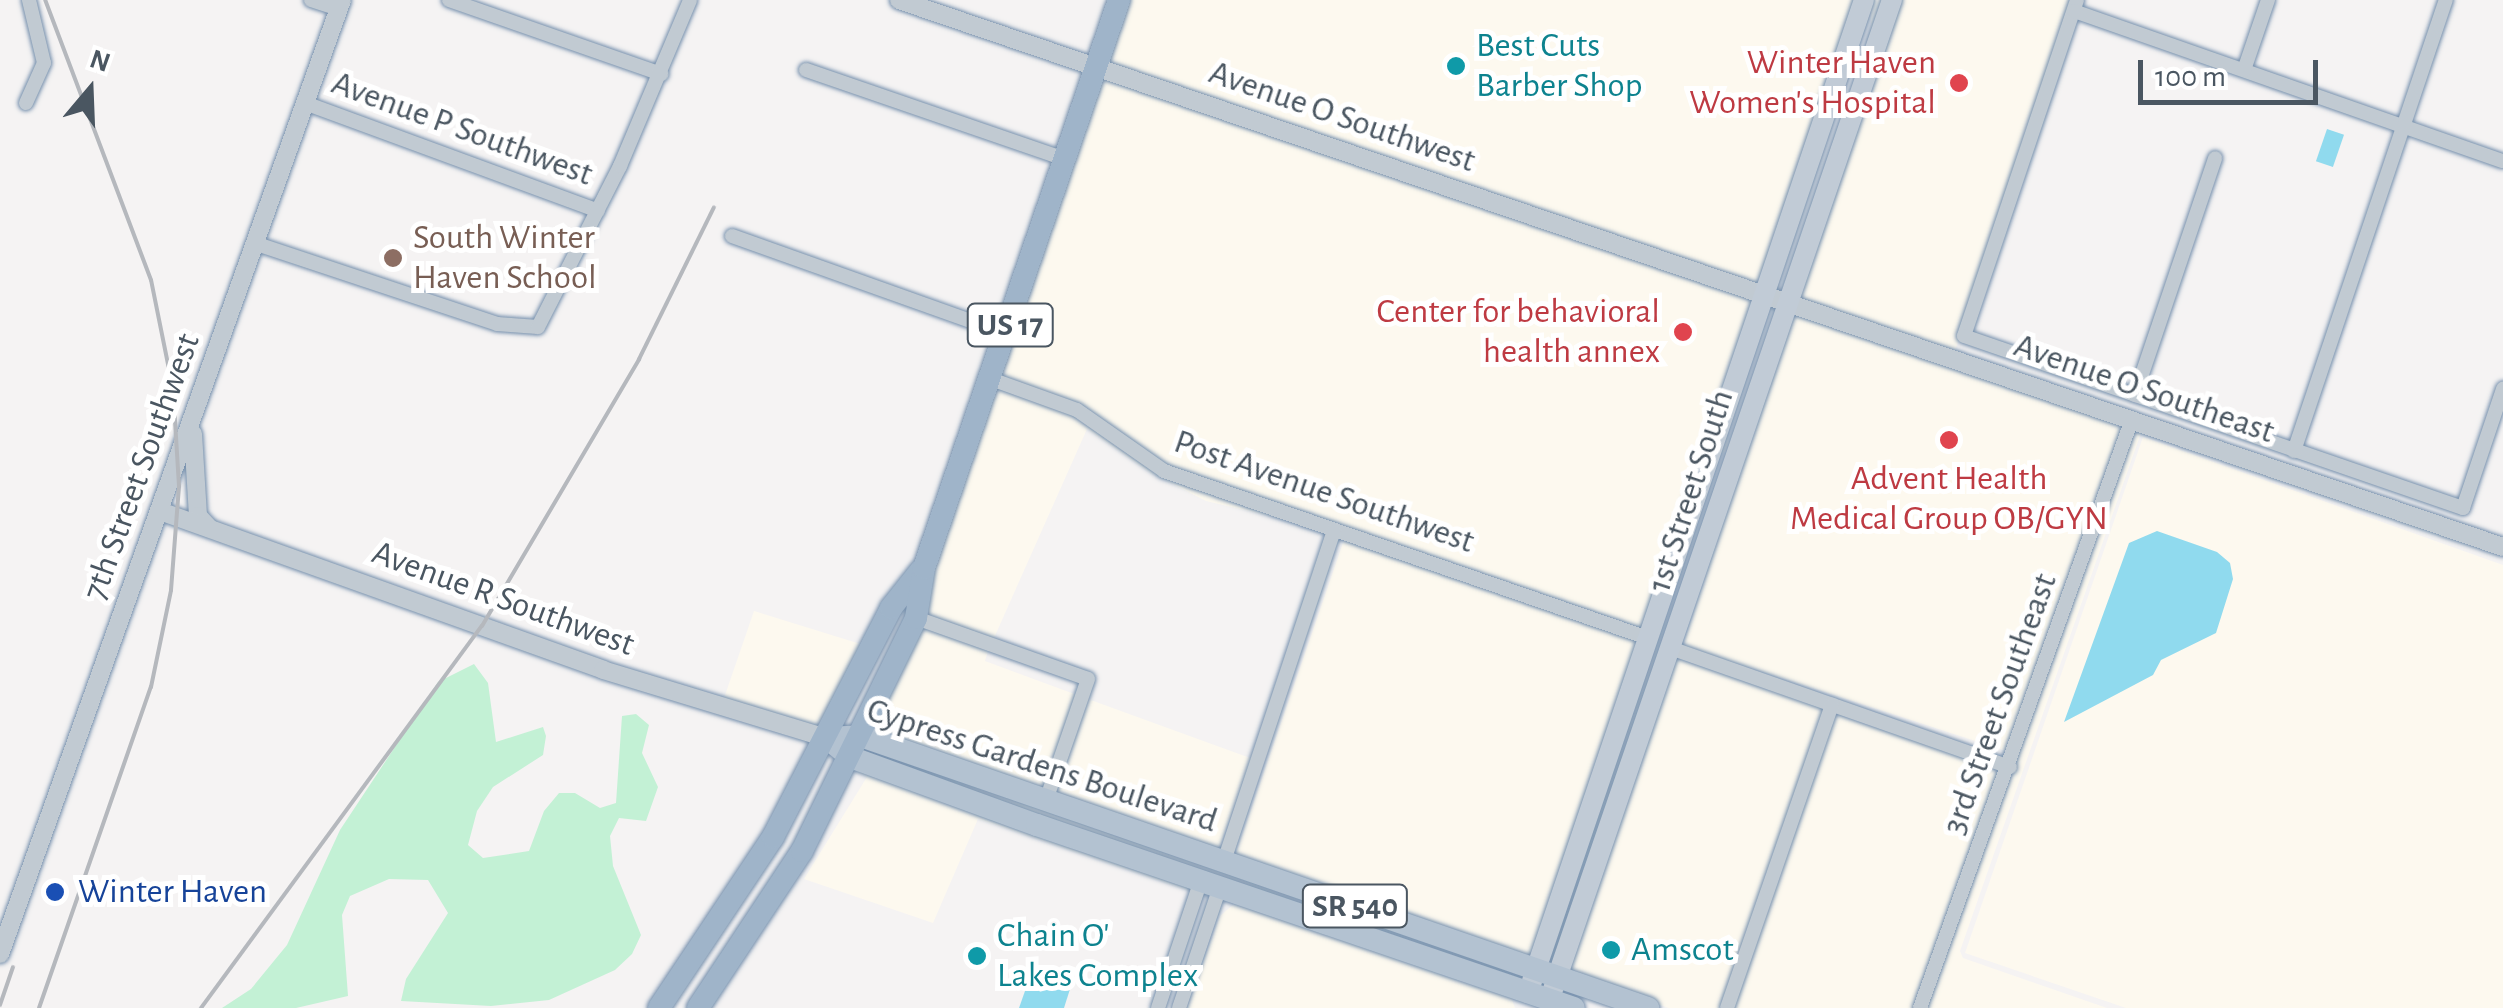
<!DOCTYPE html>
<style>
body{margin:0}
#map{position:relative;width:2503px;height:1008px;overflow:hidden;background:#f5f3f3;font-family:"Alegreya Sans",sans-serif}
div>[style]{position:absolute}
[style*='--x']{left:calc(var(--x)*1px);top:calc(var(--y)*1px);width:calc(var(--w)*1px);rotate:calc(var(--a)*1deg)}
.commercial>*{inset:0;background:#fdf9ef;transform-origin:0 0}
.green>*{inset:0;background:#c3f1d5}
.water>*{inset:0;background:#90daee;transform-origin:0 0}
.roads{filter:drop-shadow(0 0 2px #7690ad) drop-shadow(0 0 2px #7690ad)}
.minor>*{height:14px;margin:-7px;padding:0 7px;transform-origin:7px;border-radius:7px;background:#c1cad2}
.tertiary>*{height:18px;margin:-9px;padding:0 9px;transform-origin:9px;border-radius:9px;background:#c1cad2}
.secondary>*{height:20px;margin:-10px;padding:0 10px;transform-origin:10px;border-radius:10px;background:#c1cbd6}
.primary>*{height:22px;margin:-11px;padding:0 11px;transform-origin:11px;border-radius:11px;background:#b3c2d1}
.trunk>*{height:22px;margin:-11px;padding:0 11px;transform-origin:11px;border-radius:11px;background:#9fb4c9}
.rail>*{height:4px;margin:-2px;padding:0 2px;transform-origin:2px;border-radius:2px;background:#b5b8bd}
.dots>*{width:28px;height:28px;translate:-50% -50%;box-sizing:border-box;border:5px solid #fff;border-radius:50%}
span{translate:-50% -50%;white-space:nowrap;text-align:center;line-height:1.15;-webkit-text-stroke:10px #fff;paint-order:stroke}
.shield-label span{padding:2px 8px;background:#fff;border:2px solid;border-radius:8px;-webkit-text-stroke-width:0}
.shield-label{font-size:32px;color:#4a5661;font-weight:700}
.culture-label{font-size:35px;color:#0d838f}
.left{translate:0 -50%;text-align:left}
.health-label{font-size:35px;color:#be3a42}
.right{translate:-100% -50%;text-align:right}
.street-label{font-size:35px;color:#4a5661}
.education-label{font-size:35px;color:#785e54}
.transit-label{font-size:35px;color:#164399}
.north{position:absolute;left:40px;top:40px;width:100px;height:100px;-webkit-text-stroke:8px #fff;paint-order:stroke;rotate:19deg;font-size:28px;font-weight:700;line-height:40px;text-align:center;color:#4a5661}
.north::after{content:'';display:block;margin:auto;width:35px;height:45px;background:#4a5661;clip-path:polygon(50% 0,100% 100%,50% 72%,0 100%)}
.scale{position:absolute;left:2138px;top:60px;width:180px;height:45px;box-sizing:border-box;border:5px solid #4a5661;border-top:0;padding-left:12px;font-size:30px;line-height:35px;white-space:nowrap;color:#4a5661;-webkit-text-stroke:8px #fff;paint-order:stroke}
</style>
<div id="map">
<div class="commercial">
<i style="clip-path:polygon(1125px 0,1857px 0,1758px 288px,1105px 62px)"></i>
<i style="left:1871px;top:0;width:15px;height:309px"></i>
<i style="clip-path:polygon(1899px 0,2071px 0,1955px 351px,1795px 301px)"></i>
<i style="clip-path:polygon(1100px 75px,1754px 301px,1645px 629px,1167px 465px,1081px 404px,999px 375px)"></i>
<i style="left:1791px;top:314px;width:351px;height:349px;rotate:18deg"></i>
<i style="clip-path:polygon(995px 388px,1074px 416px,1161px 477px,1286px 520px,1206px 501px,1149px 472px,1087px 429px,994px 638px,923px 613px,929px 570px)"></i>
<i style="clip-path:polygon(2136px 428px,2503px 558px,2141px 433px,1960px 951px,1963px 958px,2107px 1008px,1927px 1008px)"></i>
<i style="left:1725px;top:433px;width:17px;height:213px;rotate:65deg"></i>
<i style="clip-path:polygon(2143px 437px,2503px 565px,2503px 1008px,2126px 1008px,1965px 953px)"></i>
<i style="left:1344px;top:540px;width:313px;height:336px;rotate:19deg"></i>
<i style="clip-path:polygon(754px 611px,867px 646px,824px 730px,723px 701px)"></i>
<i style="clip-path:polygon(919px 626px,988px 651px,985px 661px,1077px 695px,1043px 791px,870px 732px)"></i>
<i style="clip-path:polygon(1652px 648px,1662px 653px,1554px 968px,1545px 965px)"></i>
<i style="clip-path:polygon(1673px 657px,1824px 709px,1720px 1008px,1669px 1008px,1566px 972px)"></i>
<i style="left:1088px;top:699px;width:174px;height:103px;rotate:20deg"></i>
<i style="clip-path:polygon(1835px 714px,2002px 771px,1913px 1008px,1733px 1008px)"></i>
<i style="left:864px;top:744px;width:703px;height:10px;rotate:19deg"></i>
<i style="clip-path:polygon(852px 769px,1193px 885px,1190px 891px,978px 819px,933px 923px,804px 879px,867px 777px)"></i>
<i style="clip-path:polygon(1234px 904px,1510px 994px,1515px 1008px,1187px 1008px,1220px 916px)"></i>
</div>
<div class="green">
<i style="clip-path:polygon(474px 664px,488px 683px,496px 742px,543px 727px,546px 736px,543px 755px,493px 787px,477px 811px,468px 845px,483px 858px,529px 851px,544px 811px,559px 793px,575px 793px,600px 808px,616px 803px,622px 716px,636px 714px,649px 725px,642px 753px,658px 787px,646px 821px,619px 818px,610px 836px,613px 866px,641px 935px,632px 954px,615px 970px,549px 1000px,491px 1006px,401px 1001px,406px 979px,448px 913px,428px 880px,389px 879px,350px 896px,342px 915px,348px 996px,296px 1008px,222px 1008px,251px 989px,287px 945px,340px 830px,438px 682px)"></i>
</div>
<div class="water">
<i style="left:2327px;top:129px;width:18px;height:34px;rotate:19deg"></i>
<i style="clip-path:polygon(2157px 531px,2217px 552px,2230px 563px,2233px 579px,2216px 633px,2161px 660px,2153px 675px,2064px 722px,2129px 543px)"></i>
<i style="clip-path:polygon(1031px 974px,1070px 989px,1064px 1008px,1019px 1008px)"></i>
</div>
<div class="roads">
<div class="minor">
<i style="--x:311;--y:0;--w:29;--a:18"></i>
<i style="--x:449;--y:0;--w:225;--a:19.2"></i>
<i style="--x:2077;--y:0;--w:354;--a:108.6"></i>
<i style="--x:1964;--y:336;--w:528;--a:19.02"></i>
<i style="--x:2463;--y:508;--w:126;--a:-71.4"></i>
<i style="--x:2074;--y:11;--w:454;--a:19.3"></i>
<i style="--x:806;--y:70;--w:274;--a:19"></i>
<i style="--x:2244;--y:70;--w:74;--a:-71.1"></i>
<i style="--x:26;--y:103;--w:44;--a:-65.8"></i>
<i style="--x:44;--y:63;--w:65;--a:-103.4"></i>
<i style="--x:305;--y:103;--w:312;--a:20.2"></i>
<i style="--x:732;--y:236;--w:292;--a:19.6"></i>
<i style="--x:257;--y:244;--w:253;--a:18.4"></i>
<i style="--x:497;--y:324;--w:41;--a:4.2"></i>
<i style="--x:538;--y:327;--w:181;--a:-63"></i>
<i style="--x:620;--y:166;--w:180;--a:-67.1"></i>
<i style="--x:991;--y:379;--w:91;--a:19.8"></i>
<i style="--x:1077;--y:410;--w:106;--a:35"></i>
<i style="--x:1164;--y:471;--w:512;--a:19.04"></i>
<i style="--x:2135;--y:395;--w:250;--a:-71.3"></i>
<i style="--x:2294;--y:451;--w:476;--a:-71.4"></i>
<i style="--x:916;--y:618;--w:182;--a:19.5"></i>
<i style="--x:1088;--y:679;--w:128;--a:109.1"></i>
<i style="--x:1673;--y:649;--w:357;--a:19.3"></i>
<i style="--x:1224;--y:861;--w:349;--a:-71.6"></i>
<i style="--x:1158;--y:1008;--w:135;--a:-71.4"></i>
<i style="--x:1179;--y:1008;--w:128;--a:-71.3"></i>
<i style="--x:1727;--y:1008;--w:321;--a:-70.9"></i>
<i style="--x:1920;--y:1008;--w:626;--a:-70.2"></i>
</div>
<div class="tertiary">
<i style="--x:899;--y:0;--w:1695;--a:18.83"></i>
<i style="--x:193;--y:434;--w:82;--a:86.5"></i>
<i style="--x:198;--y:516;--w:16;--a:47"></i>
<i style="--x:160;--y:511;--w:471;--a:19.7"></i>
<i style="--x:603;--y:670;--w:234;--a:16.9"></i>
<i style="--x:0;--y:954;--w:1013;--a:-70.28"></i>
</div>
<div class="secondary">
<i style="--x:1528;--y:993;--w:1048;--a:-71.31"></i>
<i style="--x:1549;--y:1001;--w:1058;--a:-71.09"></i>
</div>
<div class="primary">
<i style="--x:827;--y:738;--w:34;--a:-3"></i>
<i style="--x:861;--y:736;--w:833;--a:19.07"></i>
<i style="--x:833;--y:743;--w:22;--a:39"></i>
<i style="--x:850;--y:757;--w:199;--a:20"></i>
<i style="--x:1037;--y:825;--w:567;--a:18.82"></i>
</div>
<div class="trunk">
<i style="--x:659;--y:1008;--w:206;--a:-56.3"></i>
<i style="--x:773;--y:837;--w:258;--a:-62.7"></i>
<i style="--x:891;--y:608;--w:48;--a:-51.7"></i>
<i style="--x:698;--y:1008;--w:188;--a:-56.5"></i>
<i style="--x:802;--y:851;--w:259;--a:-63.9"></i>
<i style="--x:916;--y:618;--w:51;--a:-80.9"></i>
<i style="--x:924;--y:568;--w:601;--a:-71.05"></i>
</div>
</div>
<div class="rail">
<i style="--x:0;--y:1005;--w:40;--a:-71.1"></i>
<i style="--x:39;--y:1008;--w:340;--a:-70.8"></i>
<i style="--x:151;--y:687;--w:99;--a:-78.3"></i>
<i style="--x:171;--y:590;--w:104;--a:-85.6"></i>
<i style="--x:179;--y:486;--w:97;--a:-93.5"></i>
<i style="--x:173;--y:389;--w:111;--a:-101.4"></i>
<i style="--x:151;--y:280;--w:299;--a:-110.7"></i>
<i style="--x:201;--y:1008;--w:474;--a:-53.7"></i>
<i style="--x:482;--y:626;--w:310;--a:-59.5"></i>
<i style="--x:639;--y:359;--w:169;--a:-63.7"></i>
</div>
<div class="dots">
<i style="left:1456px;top:66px;background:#0f9aa8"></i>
<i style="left:1959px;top:83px;background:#e0444e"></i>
<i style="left:393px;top:258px;background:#8d6e63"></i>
<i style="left:1683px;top:332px;background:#e0444e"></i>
<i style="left:1949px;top:440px;background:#e0444e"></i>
<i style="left:55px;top:892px;background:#1a4fb4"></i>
<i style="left:1611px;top:950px;background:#0f9aa8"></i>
<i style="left:977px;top:956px;background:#0f9aa8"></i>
</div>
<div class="shield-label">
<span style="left:1010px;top:325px">US 17</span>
<span style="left:1355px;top:906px">SR 540</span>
</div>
<div class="culture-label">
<span class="left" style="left:1476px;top:66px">Best Cuts<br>Barber Shop</span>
<span class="left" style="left:997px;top:956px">Chain O'<br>Lakes Complex</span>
<span class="left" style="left:1631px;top:950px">Amscot</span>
</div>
<div class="health-label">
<span class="right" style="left:1936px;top:83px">Winter Haven<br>Women's Hospital</span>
<span class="right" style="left:1660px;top:332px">Center for behavioral<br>health annex</span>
<span style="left:1949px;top:499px">Advent Health<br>Medical Group OB/GYN</span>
</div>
<div class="street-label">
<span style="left:1342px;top:117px;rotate:19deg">Avenue O Southwest</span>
<span style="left:462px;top:129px;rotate:20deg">Avenue P Southwest</span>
<span style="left:2144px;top:389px;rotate:19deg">Avenue O Southeast</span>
<span style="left:142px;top:467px;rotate:-70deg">7th Street Southwest</span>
<span style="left:1691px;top:491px;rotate:-72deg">1st Street South</span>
<span style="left:1324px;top:492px;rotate:19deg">Post Avenue Southwest</span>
<span style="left:503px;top:599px;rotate:20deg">Avenue R Southwest</span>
<span style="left:2000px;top:704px;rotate:-70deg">3rd Street Southeast</span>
<span style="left:1042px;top:766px;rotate:18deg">Cypress Gardens Boulevard</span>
</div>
<div class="education-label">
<span class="left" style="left:413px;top:258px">South Winter<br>Haven School</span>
</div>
<div class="transit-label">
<span class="left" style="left:78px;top:892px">Winter Haven</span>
</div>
<div class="north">N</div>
<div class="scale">100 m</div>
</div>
